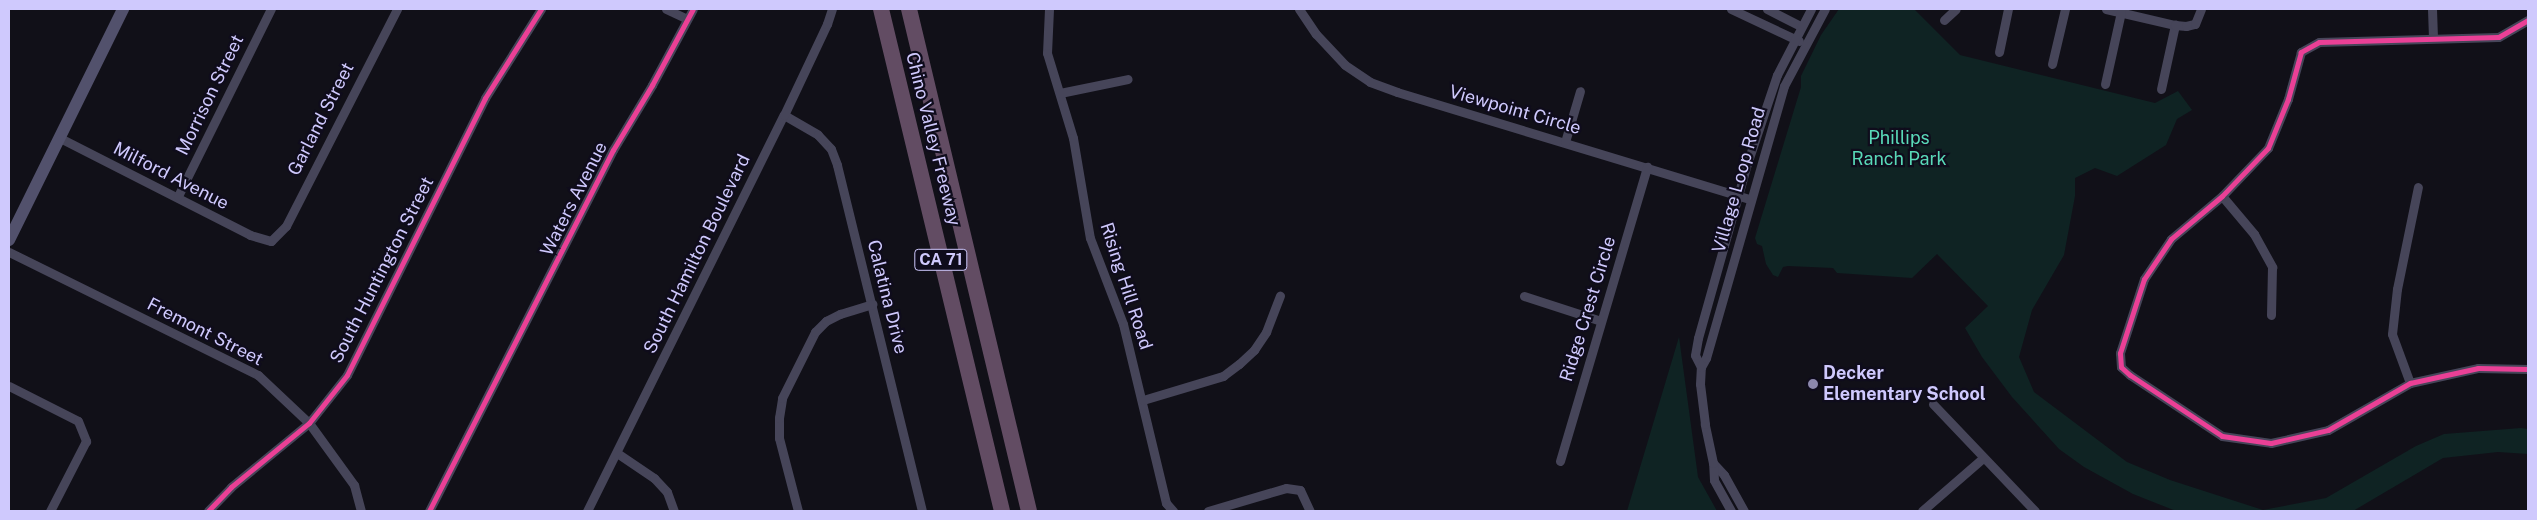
<!DOCTYPE html>
<style>
body{margin:0}
#map{position:relative;width:2537px;height:520px;overflow:hidden;background:#111018;font-family:"Public Sans",sans-serif}
div>[style]{position:absolute}
[style*='--x']{left:calc(var(--x)*1px);top:calc(var(--y)*1px);width:calc(var(--w)*1px);rotate:calc(var(--a)*1deg)}
.green>*{inset:0;background:#0f2323}
.street>*{height:9px;margin:-4.5px;padding:0 4.5px;transform-origin:4.5px;border-radius:4.5px;background:#464559}
.secondary>*{height:12px;margin:-6px;padding:0 6px;transform-origin:6px;border-radius:6px;background:#52516c}
.highway>*{height:16px;margin:-8px;padding:0 8px;transform-origin:8px;border-radius:8px;background:#624c63}
.cycleway>*{height:5px;margin:-2.5px;padding:0 2.5px;transform-origin:2.5px;border-radius:2.5px;background:#ea4096}
.dots>*{width:14px;height:14px;translate:-50% -50%;box-sizing:border-box;border:2px solid #0f0c1c;border-radius:50%}
span{translate:-50% -50%;white-space:nowrap;text-align:center;line-height:1.15;-webkit-text-stroke:4.5px #0f0c1c;paint-order:stroke}
.shield-label span{padding:1px 4px;background:#0f0c1c;border:1px solid;border-radius:4px;-webkit-text-stroke-width:0}
.shield-label{font-size:16px;color:#cfc9fd;font-weight:700}
.street-label{font-size:18px;color:#cfc9fd}
.park-label{font-size:18px;color:#59d9b8}
.poi-label{font-size:18px;color:#cfc9fd;font-weight:700}
.left{translate:0 -50%;text-align:left}
.frame{position:absolute;inset:0;border:10px solid #cfc9fd;pointer-events:none}
</style>
<div id="map">
<div class="green">
<i style="clip-path:polygon(1839px 9px,1914px 9px,1960px 55px,2155px 103px,2178px 91px,2192px 110px,2177px 119px,2166px 145px,2117px 176px,2095px 168px,2075px 178px,2075px 196px,2064px 255px,2032px 310px,2019px 357px,2034px 392px,2127px 462px,2170px 480px,2263px 510px,2326px 498px,2416px 446px,2444px 434px,2521px 428px,2528px 429px,2528px 454px,2498px 452px,2443px 458px,2353px 511px,2176px 511px,2133px 494px,2084px 467px,2059px 449px,2012px 397px,1982px 357px,1965px 328px,1988px 306px,1937px 254px,1912px 278px,1837px 273px,1833px 268px,1788px 266px,1783px 267px,1778px 277px,1773px 275px,1766px 264px,1762px 246px,1757px 244px,1755px 238px,1801px 87px,1801px 76px,1821px 35px)"></i>
<i style="clip-path:polygon(1679px 337px,1698px 477px,1717px 511px,1627px 511px)"></i>
</div>
<div class="street">
<i style="--x:666;--y:9;--w:23;--a:25"></i>
<i style="--x:1049;--y:9;--w:44;--a:92.6"></i>
<i style="--x:1047;--y:53;--w:89;--a:73"></i>
<i style="--x:1073;--y:138;--w:101;--a:80.4"></i>
<i style="--x:1090;--y:238;--w:92;--a:69"></i>
<i style="--x:1123;--y:324;--w:184;--a:76.5"></i>
<i style="--x:1166;--y:503;--w:11;--a:49"></i>
<i style="--x:1299;--y:9;--w:30;--a:56"></i>
<i style="--x:1316;--y:34;--w:42;--a:46.9"></i>
<i style="--x:1345;--y:65;--w:30;--a:34"></i>
<i style="--x:1370;--y:82;--w:29;--a:20"></i>
<i style="--x:1397;--y:92;--w:369;--a:16.9"></i>
<i style="--x:1731;--y:9;--w:75;--a:25.2"></i>
<i style="--x:1767;--y:9;--w:38;--a:27"></i>
<i style="--x:2106;--y:9;--w:71;--a:13.1"></i>
<i style="--x:2432;--y:9;--w:29;--a:88"></i>
<i style="--x:1944;--y:20;--w:16;--a:-43"></i>
<i style="--x:2528;--y:20;--w:34;--a:150"></i>
<i style="--x:2498;--y:37;--w:179;--a:178.4"></i>
<i style="--x:2319;--y:42;--w:21;--a:151"></i>
<i style="--x:2301;--y:52;--w:49;--a:105.5"></i>
<i style="--x:2288;--y:99;--w:53;--a:112.2"></i>
<i style="--x:2268;--y:148;--w:66;--a:133.8"></i>
<i style="--x:2222;--y:196;--w:67;--a:139.9"></i>
<i style="--x:2171;--y:239;--w:48;--a:124"></i>
<i style="--x:2144;--y:279;--w:78;--a:108"></i>
<i style="--x:2120;--y:353;--w:14;--a:86"></i>
<i style="--x:2121;--y:367;--w:12;--a:42"></i>
<i style="--x:2130;--y:375;--w:110;--a:33.5"></i>
<i style="--x:2222;--y:436;--w:49;--a:8.1"></i>
<i style="--x:2271;--y:443;--w:58;--a:-12.8"></i>
<i style="--x:2328;--y:430;--w:95;--a:-29.8"></i>
<i style="--x:2410;--y:383;--w:70;--a:-12.4"></i>
<i style="--x:2478;--y:368;--w:50;--a:1.1"></i>
<i style="--x:1999;--y:52;--w:44;--a:-78.2"></i>
<i style="--x:2052;--y:64;--w:57;--a:-76.7"></i>
<i style="--x:2105;--y:84;--w:74;--a:-77.5"></i>
<i style="--x:2161;--y:89;--w:66;--a:-77.7"></i>
<i style="--x:2175;--y:25;--w:11;--a:5"></i>
<i style="--x:2186;--y:26;--w:9;--a:-13"></i>
<i style="--x:2195;--y:24;--w:16;--a:-68"></i>
<i style="--x:1060;--y:93;--w:69;--a:-11.6"></i>
<i style="--x:784;--y:115;--w:39;--a:30"></i>
<i style="--x:818;--y:135;--w:19;--a:47"></i>
<i style="--x:831;--y:149;--w:17;--a:69"></i>
<i style="--x:837;--y:165;--w:356;--a:76.2"></i>
<i style="--x:58;--y:137;--w:216;--a:27"></i>
<i style="--x:250;--y:235;--w:22;--a:16"></i>
<i style="--x:271;--y:241;--w:21;--a:-45"></i>
<i style="--x:286;--y:226;--w:244;--a:-62.9"></i>
<i style="--x:1565;--y:142;--w:53;--a:-73.6"></i>
<i style="--x:178;--y:196;--w:209;--a:-63.6"></i>
<i style="--x:2222;--y:196;--w:50;--a:49.9"></i>
<i style="--x:2254;--y:234;--w:38;--a:61"></i>
<i style="--x:2272;--y:267;--w:48;--a:91.2"></i>
<i style="--x:9;--y:252;--w:278;--a:26.3"></i>
<i style="--x:258;--y:375;--w:70;--a:43.3"></i>
<i style="--x:309;--y:423;--w:77;--a:54"></i>
<i style="--x:354;--y:485;--w:27;--a:75"></i>
<i style="--x:1524;--y:296;--w:81;--a:18"></i>
<i style="--x:1701;--y:367;--w:13;--a:-117"></i>
<i style="--x:1695;--y:355;--w:17;--a:-80"></i>
<i style="--x:1698;--y:338;--w:181;--a:-74.3"></i>
<i style="--x:1747;--y:164;--w:94;--a:-71.4"></i>
<i style="--x:1777;--y:75;--w:74;--a:-62.7"></i>
<i style="--x:2410;--y:383;--w:52;--a:-110.2"></i>
<i style="--x:2392;--y:334;--w:45;--a:-83.7"></i>
<i style="--x:2397;--y:289;--w:104;--a:-78.4"></i>
<i style="--x:9;--y:386;--w:77;--a:26.9"></i>
<i style="--x:78;--y:421;--w:22;--a:68"></i>
<i style="--x:86;--y:441;--w:79;--a:117.2"></i>
<i style="--x:1143;--y:400;--w:84;--a:-16.7"></i>
<i style="--x:1223;--y:376;--w:20;--a:-37"></i>
<i style="--x:1239;--y:364;--w:21;--a:-43"></i>
<i style="--x:1254;--y:350;--w:22;--a:-56"></i>
<i style="--x:1266;--y:332;--w:39;--a:-69"></i>
<i style="--x:1933;--y:404;--w:148;--a:46.4"></i>
<i style="--x:617;--y:453;--w:45;--a:34"></i>
<i style="--x:654;--y:478;--w:19;--a:47"></i>
<i style="--x:667;--y:492;--w:20;--a:70"></i>
<i style="--x:1560;--y:461;--w:307;--a:-73.5"></i>
<i style="--x:1713;--y:463;--w:16;--a:47"></i>
<i style="--x:1724;--y:475;--w:41;--a:60.9"></i>
<i style="--x:208;--y:511;--w:33;--a:-46"></i>
<i style="--x:231;--y:487;--w:101;--a:-39.4"></i>
<i style="--x:309;--y:423;--w:61;--a:-51.6"></i>
<i style="--x:347;--y:375;--w:309;--a:-63.5"></i>
<i style="--x:485;--y:98;--w:105;--a:-57.8"></i>
<i style="--x:429;--y:511;--w:405;--a:-63"></i>
<i style="--x:613;--y:150;--w:76;--a:-59"></i>
<i style="--x:652;--y:85;--w:86;--a:-61.7"></i>
<i style="--x:587;--y:511;--w:442;--a:-63.6"></i>
<i style="--x:784;--y:115;--w:101;--a:-64.7"></i>
<i style="--x:827;--y:24;--w:16;--a:-72"></i>
<i style="--x:798;--y:511;--w:75;--a:-104.6"></i>
<i style="--x:779;--y:438;--w:20;--a:-90"></i>
<i style="--x:779;--y:418;--w:20;--a:-81"></i>
<i style="--x:782;--y:398;--w:74;--a:-63.4"></i>
<i style="--x:815;--y:332;--w:16;--a:-45"></i>
<i style="--x:826;--y:321;--w:16;--a:-27"></i>
<i style="--x:840;--y:314;--w:34;--a:-17"></i>
<i style="--x:1208;--y:511;--w:81;--a:-16.4"></i>
<i style="--x:1286;--y:488;--w:14;--a:8"></i>
<i style="--x:1300;--y:490;--w:23;--a:65"></i>
<i style="--x:1731;--y:511;--w:35;--a:-119"></i>
<i style="--x:1714;--y:480;--w:17;--a:-93"></i>
<i style="--x:1713;--y:463;--w:40;--a:-102"></i>
<i style="--x:1705;--y:424;--w:40;--a:-97.1"></i>
<i style="--x:1700;--y:384;--w:17;--a:-87"></i>
<i style="--x:1701;--y:367;--w:10;--a:-61"></i>
<i style="--x:1706;--y:358;--w:283;--a:-74"></i>
<i style="--x:1784;--y:86;--w:87;--a:-62"></i>
<i style="--x:1922;--y:511;--w:81;--a:-41"></i>
</div>
<div class="secondary">
<i style="--x:9;--y:240;--w:258;--a:-63.7"></i>
</div>
<div class="highway">
<i style="--x:881;--y:9;--w:516;--a:76.45"></i>
<i style="--x:909;--y:9;--w:516;--a:76.56"></i>
</div>
<div class="cycleway">
<i style="--x:2528;--y:20;--w:34;--a:150"></i>
<i style="--x:2498;--y:37;--w:179;--a:178.4"></i>
<i style="--x:2319;--y:42;--w:21;--a:151"></i>
<i style="--x:2301;--y:52;--w:49;--a:105.5"></i>
<i style="--x:2288;--y:99;--w:53;--a:112.2"></i>
<i style="--x:2268;--y:148;--w:66;--a:133.8"></i>
<i style="--x:2222;--y:196;--w:67;--a:139.9"></i>
<i style="--x:2171;--y:239;--w:48;--a:124"></i>
<i style="--x:2144;--y:279;--w:78;--a:108"></i>
<i style="--x:2120;--y:353;--w:14;--a:86"></i>
<i style="--x:2121;--y:367;--w:12;--a:42"></i>
<i style="--x:2130;--y:375;--w:110;--a:33.5"></i>
<i style="--x:2222;--y:436;--w:49;--a:8.1"></i>
<i style="--x:2271;--y:443;--w:58;--a:-12.8"></i>
<i style="--x:2328;--y:430;--w:95;--a:-29.8"></i>
<i style="--x:2410;--y:383;--w:70;--a:-12.4"></i>
<i style="--x:2478;--y:368;--w:50;--a:1.1"></i>
<i style="--x:208;--y:511;--w:33;--a:-46"></i>
<i style="--x:231;--y:487;--w:101;--a:-39.4"></i>
<i style="--x:309;--y:423;--w:61;--a:-51.6"></i>
<i style="--x:347;--y:375;--w:309;--a:-63.5"></i>
<i style="--x:485;--y:98;--w:105;--a:-57.8"></i>
<i style="--x:429;--y:511;--w:405;--a:-63"></i>
<i style="--x:613;--y:150;--w:76;--a:-59"></i>
<i style="--x:652;--y:85;--w:86;--a:-61.7"></i>
</div>
<div class="dots">
<i style="left:1813px;top:384px;background:#8c88ad"></i>
</div>
<div class="shield-label">
<span style="left:941px;top:260px">CA 71</span>
</div>
<div class="street-label">
<span style="left:210px;top:95px;rotate:-64deg">Morrison Street</span>
<span style="left:1515px;top:110px;rotate:16deg">Viewpoint Circle</span>
<span style="left:321px;top:119px;rotate:-63deg">Garland Street</span>
<span style="left:933px;top:139px;rotate:76deg">Chino Valley Freeway</span>
<span style="left:171px;top:176px;rotate:27deg">Milford Avenue</span>
<span style="left:1739px;top:180px;rotate:-74deg">Village Loop Road</span>
<span style="left:574px;top:199px;rotate:-63deg">Waters Avenue</span>
<span style="left:697px;top:254px;rotate:-64deg">South Hamilton Boulevard</span>
<span style="left:382px;top:270px;rotate:-63deg">South Huntington Street</span>
<span style="left:1126px;top:286px;rotate:72deg">Rising Hill Road</span>
<span style="left:887px;top:297px;rotate:76deg">Calatina Drive</span>
<span style="left:1588px;top:309px;rotate:-73deg">Ridge Crest Circle</span>
<span style="left:205px;top:332px;rotate:27deg">Fremont Street</span>
</div>
<div class="park-label">
<span style="left:1899px;top:149px">Phillips<br>Ranch Park</span>
</div>
<div class="poi-label">
<span class="left" style="left:1823px;top:384px">Decker<br>Elementary School</span>
</div>
<div class="frame"></div>
</div>
